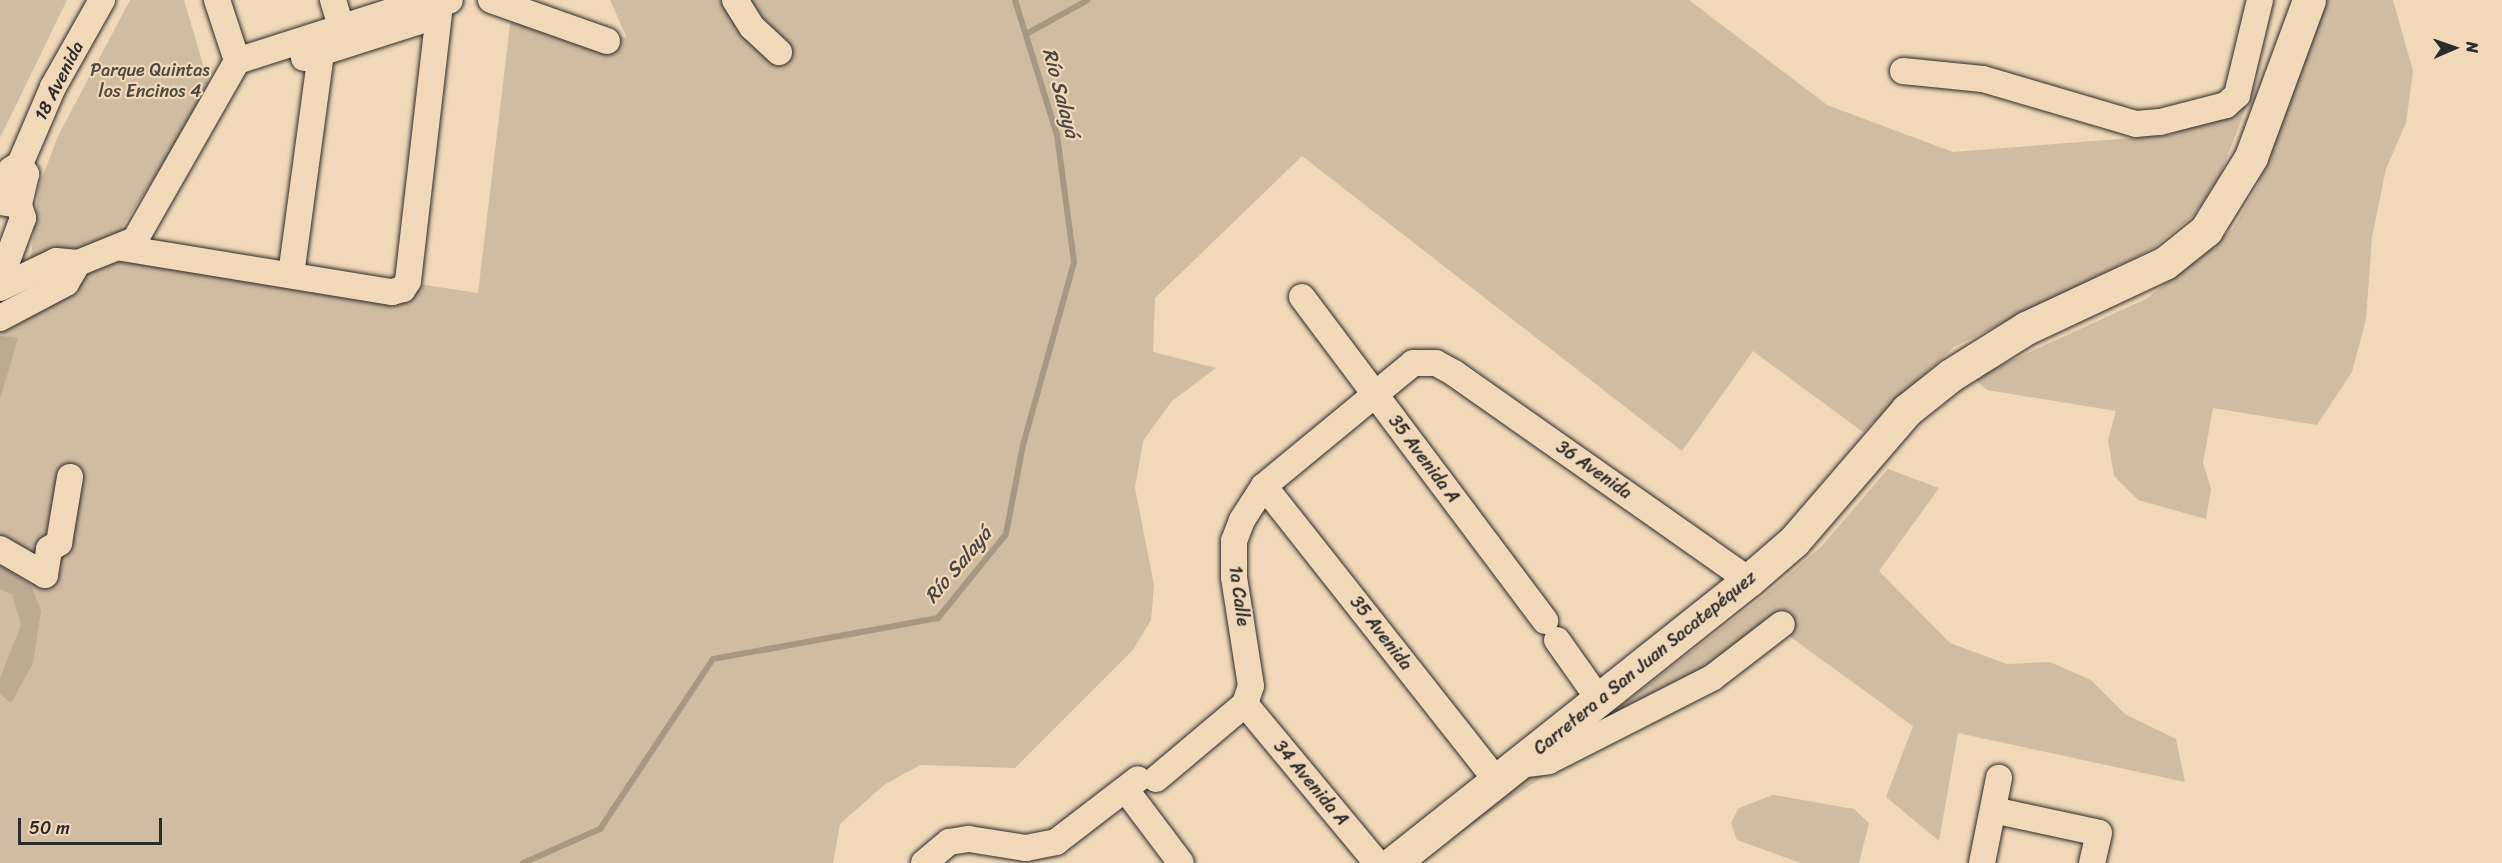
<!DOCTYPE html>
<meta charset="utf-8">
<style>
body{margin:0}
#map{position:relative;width:2502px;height:863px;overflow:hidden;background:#f0d8b8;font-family:Sriracha,sans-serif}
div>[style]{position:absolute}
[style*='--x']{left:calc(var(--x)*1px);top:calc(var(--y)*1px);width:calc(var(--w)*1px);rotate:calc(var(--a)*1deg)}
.green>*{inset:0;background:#d0bca0}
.stream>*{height:6px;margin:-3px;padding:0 3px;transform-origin:3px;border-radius:3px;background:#a79884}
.building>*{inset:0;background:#bdaa93}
.roads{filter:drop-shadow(0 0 2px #2b2b2b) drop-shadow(0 0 2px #2b2b2b)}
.minor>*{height:26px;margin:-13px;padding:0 13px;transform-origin:13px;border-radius:13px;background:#f0d8b8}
.major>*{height:33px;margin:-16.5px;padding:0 16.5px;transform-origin:16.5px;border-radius:16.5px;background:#f0d8b8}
span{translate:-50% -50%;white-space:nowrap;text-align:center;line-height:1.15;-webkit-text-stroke:4.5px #f0d8b8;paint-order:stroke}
.park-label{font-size:18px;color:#4c4842}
.street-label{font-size:18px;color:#2b2b2b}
.water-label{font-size:20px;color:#4a4641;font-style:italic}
.north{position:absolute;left:2424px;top:18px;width:60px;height:60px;-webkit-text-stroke:4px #f0d8b8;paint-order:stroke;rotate:88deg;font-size:16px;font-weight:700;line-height:24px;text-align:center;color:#2b2b2b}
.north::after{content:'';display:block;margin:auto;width:21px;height:27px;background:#2b2b2b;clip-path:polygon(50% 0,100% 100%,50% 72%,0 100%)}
.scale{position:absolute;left:18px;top:818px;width:144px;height:27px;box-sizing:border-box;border:3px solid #2b2b2b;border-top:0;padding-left:8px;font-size:18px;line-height:21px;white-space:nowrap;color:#2b2b2b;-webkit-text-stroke:4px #f0d8b8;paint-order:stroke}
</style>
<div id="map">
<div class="green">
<i style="clip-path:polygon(0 0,67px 0,0 138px)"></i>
<i style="clip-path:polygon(130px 0,184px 0,211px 92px,122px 227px,160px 245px,478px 293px,513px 0,627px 38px,610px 0,1689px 0,1827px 105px,1953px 152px,2170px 135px,2250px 97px,2219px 178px,2194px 215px,2152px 249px,1954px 347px,1863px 432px,1753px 351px,1682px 451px,1302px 156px,1155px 298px,1153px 352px,1216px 368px,1172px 401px,1143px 441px,1135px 488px,1154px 585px,1151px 620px,1133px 650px,1015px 768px,920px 765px,884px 785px,840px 824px,833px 863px,0 863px,0 329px,15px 323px,30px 265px,39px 186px,58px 136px)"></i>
<i style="clip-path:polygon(2324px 0,2393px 0,2413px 71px,2406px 123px,2386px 169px,2372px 237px,2366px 319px,2352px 372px,2317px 425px,2213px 408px,2203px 463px,2211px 489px,2206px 519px,2138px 500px,2114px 476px,2108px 440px,2116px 411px,1987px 390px,1973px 378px,2146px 299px,2232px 230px,2257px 187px)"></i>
<i style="clip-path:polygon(1888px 469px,1939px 488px,1879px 571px,1950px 643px,2007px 664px,2050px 662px,2091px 680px,2125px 714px,2176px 739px,2185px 782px,1958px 733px,1939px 841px,1886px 797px,1913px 726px,1770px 622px,1416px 863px,1765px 595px,1821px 547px)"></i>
<i style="clip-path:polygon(1773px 795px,1854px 809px,1869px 823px,1859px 863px,1801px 863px,1737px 840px,1731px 823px,1739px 808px)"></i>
</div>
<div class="stream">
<i style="--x:1028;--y:33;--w:68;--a:-28.8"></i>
<i style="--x:523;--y:863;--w:84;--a:-23.8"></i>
<i style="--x:600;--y:829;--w:204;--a:-56.4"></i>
<i style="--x:713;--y:659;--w:229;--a:-10.3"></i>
<i style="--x:938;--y:618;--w:108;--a:-51"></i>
<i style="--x:1006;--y:534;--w:91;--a:-79.2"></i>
<i style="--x:1023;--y:445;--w:190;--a:-74.4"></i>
<i style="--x:1074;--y:262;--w:128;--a:-97.6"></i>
<i style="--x:1057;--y:135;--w:141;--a:-107.3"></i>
</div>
<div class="building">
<i style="clip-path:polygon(0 336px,18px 338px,1px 396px,0 396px)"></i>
<i style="clip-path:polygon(0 566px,31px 585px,41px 611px,33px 663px,11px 703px,0 694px,0 678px,21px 625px,12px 595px,0 589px)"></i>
</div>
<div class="roads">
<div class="minor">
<i style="--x:217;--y:0;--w:64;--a:71.8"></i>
<i style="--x:333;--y:0;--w:45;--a:73.2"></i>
<i style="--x:491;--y:0;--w:123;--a:19.5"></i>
<i style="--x:735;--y:0;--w:32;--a:58"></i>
<i style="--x:752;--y:27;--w:37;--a:43"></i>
<i style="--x:304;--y:58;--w:119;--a:-17.7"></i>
<i style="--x:417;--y:22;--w:17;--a:-57"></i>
<i style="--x:1903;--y:71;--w:80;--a:5.7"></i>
<i style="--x:1983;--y:79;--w:159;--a:16.4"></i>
<i style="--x:2136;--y:124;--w:24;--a:-5"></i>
<i style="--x:2160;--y:122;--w:68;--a:-14.4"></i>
<i style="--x:2226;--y:105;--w:15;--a:-42"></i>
<i style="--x:2237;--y:95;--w:98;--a:-76.4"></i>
<i style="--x:20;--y:164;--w:84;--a:-66.8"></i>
<i style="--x:53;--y:87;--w:100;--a:-60.6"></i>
<i style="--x:1;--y:201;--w:33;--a:-72"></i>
<i style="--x:11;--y:170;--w:11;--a:-34"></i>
<i style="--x:20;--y:164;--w:12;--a:59"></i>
<i style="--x:26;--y:174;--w:32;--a:103"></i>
<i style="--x:0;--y:202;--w:19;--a:9"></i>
<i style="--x:19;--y:205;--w:14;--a:73"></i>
<i style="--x:23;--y:218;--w:66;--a:110.4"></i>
<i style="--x:122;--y:248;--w:274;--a:9.3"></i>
<i style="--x:392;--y:292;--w:11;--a:-15"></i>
<i style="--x:403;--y:289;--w:9;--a:-58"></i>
<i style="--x:408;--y:281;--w:279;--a:-83.4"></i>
<i style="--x:291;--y:275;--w:225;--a:-82.3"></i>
<i style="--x:0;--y:288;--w:62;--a:-25.7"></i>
<i style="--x:56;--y:261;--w:22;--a:5"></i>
<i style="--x:78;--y:263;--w:61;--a:-22"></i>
<i style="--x:135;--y:240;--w:206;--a:-60.3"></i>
<i style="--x:237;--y:61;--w:183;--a:-17.8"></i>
<i style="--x:411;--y:5;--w:15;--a:11"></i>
<i style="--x:426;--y:8;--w:25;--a:-18"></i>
<i style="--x:1302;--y:297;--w:405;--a:53.1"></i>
<i style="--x:0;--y:318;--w:75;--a:-27.9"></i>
<i style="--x:66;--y:283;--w:23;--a:-59"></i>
<i style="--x:1264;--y:486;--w:375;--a:51.7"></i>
<i style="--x:0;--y:549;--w:52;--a:30"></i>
<i style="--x:45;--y:575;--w:26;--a:-81"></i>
<i style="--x:49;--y:549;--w:12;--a:-31"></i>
<i style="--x:59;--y:543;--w:67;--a:-80.5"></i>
<i style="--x:1557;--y:640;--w:71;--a:54.7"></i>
<i style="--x:1245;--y:704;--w:207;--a:50.3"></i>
<i style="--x:1518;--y:765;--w:31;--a:-7"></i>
<i style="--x:1549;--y:761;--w:183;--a:-27"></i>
<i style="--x:1712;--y:678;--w:88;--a:-37.6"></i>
<i style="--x:1156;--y:779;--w:116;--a:-40.1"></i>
<i style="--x:1245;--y:704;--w:19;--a:-72"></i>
<i style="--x:1251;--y:686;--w:110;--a:-98.9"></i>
<i style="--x:1234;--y:577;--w:36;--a:-90"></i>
<i style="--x:1234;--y:541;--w:22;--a:-69"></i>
<i style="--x:1242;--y:520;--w:40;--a:-57.1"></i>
<i style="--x:1264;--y:486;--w:193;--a:-39.5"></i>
<i style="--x:1413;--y:363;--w:23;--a:0"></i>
<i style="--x:1436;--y:363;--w:21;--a:29"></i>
<i style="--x:1454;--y:373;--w:360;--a:35.1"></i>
<i style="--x:1126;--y:790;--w:91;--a:53"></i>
<i style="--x:1993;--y:810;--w:108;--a:12.2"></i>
<i style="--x:2099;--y:833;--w:31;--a:103"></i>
<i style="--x:924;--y:863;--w:33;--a:-40"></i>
<i style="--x:949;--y:842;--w:20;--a:-9"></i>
<i style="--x:969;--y:839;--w:58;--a:9"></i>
<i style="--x:1026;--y:848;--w:31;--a:-11"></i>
<i style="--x:1056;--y:842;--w:103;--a:-37.5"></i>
<i style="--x:1982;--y:863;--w:87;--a:-78.7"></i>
</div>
<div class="major">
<i style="--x:1393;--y:863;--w:455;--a:-38.5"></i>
<i style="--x:1749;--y:580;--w:60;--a:-40.9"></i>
<i style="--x:1794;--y:541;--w:173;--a:-49.2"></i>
<i style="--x:1907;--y:410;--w:56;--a:-38.5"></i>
<i style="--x:1951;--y:375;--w:89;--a:-32.1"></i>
<i style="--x:2026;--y:328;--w:153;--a:-25.1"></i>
<i style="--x:2165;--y:263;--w:53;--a:-38.8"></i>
<i style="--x:2206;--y:230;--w:86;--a:-58.3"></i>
<i style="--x:2251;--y:157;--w:167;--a:-69.7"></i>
</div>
</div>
<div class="park-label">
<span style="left:150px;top:81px">Parque Quintas<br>los Encinos 4</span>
</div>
<div class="street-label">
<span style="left:59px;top:81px;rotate:-63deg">18 Avenida</span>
<span style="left:1424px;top:459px;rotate:53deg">35 Avenida A</span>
<span style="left:1594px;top:470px;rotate:35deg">36 Avenida</span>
<span style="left:1239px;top:596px;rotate:82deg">1a Calle</span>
<span style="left:1381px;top:633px;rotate:52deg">35 Avenida</span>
<span style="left:1645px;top:663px;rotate:-39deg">Carretera a San Juan Sacatepéquez</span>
<span style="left:1311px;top:783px;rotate:50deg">34 Avenida A</span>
</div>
<div class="water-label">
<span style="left:1061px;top:93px;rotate:75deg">Río Salayá</span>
<span style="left:958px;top:565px;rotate:-50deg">Río Salayá</span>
</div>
<div class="north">N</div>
<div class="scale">50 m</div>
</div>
